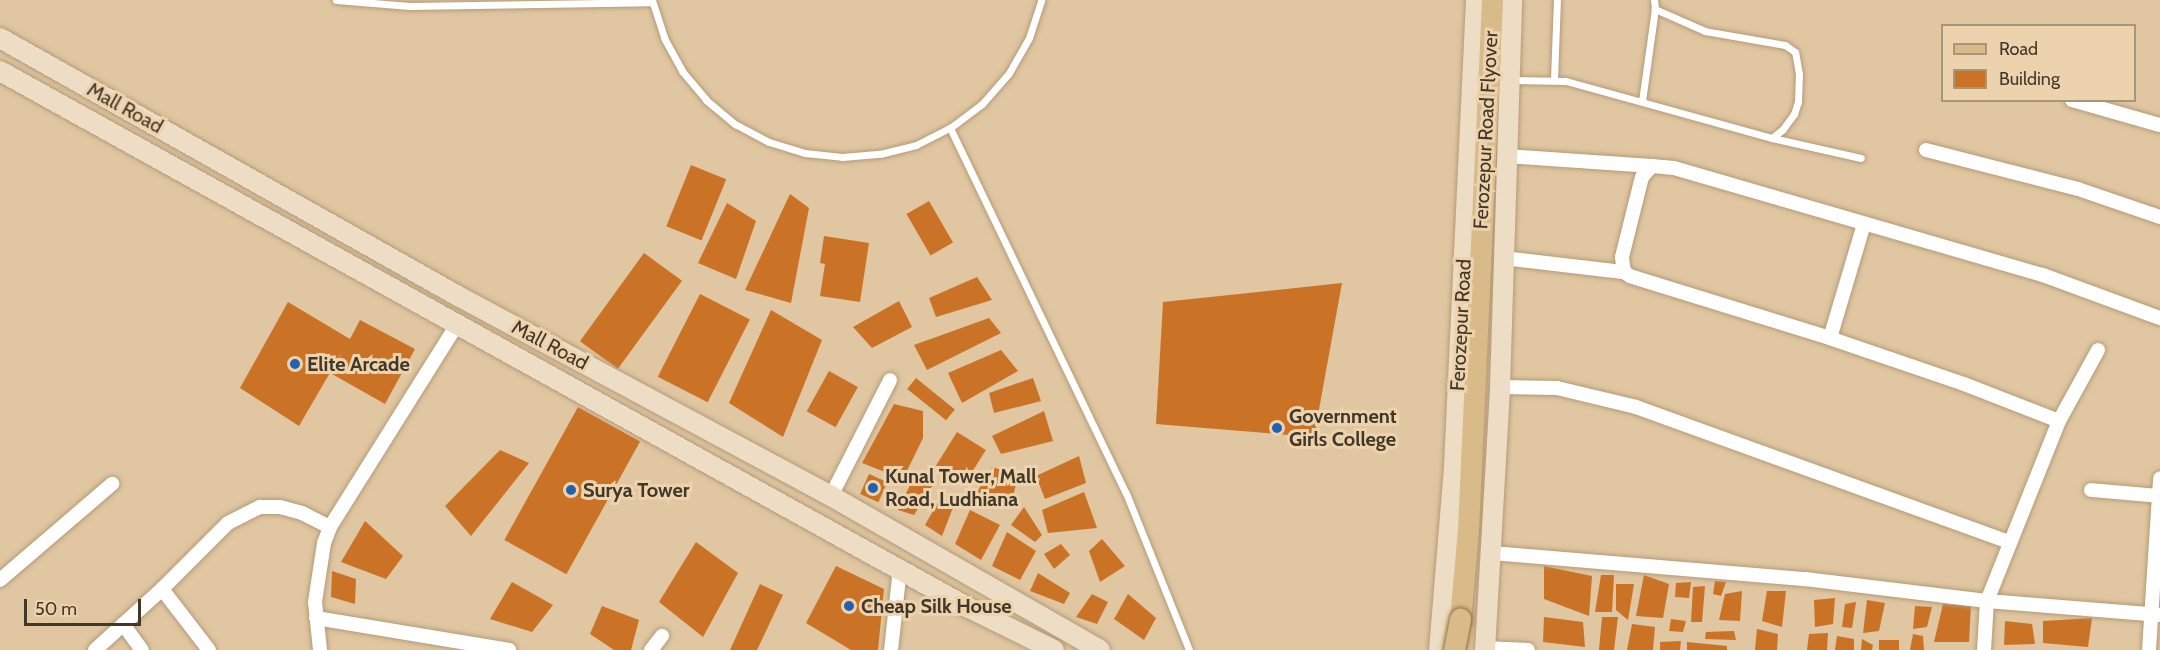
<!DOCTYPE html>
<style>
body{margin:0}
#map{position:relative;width:2160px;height:650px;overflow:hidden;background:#e0c6a1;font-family:Cabin,sans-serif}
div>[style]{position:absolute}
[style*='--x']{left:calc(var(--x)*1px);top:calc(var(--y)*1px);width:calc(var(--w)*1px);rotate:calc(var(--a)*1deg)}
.building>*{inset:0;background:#ca7327;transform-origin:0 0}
.roads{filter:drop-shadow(0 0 2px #b49b77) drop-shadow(0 0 2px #b49b77)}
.service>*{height:7px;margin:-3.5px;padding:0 3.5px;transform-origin:3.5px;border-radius:3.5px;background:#fff}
.minor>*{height:14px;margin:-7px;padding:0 7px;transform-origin:7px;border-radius:7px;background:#fff}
.secondary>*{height:20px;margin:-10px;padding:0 10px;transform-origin:10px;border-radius:10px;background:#ecddc4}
.primary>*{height:21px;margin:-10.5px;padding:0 10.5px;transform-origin:10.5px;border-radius:10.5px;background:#d9bb8a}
.bridges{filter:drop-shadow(0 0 2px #937035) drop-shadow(0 0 2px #937035)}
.primary-bridge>*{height:21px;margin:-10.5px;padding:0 10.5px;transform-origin:10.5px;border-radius:10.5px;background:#d9bb8a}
.dots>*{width:16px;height:16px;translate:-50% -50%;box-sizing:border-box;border:3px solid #edd3ad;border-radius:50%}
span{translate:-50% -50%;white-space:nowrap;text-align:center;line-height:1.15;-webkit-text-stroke:6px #edd3ad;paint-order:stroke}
.street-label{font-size:20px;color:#423829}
.poi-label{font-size:20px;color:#423829;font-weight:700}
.left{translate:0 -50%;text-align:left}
.legend{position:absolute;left:1941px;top:24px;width:195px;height:78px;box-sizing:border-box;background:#edd3ad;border:2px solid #a99578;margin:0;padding:8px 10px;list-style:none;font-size:18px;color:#423829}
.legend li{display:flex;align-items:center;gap:12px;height:30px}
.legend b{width:30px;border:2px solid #a99578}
.scale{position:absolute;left:24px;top:599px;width:117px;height:27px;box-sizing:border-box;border:3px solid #423829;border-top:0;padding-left:8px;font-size:18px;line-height:21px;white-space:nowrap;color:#423829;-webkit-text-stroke:4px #edd3ad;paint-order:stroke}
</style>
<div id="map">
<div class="building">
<i style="left:691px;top:165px;width:38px;height:66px;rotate:22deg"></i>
<i style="clip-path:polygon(790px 194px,809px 208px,791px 303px,745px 290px)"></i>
<i style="left:929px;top:201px;width:48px;height:26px;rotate:60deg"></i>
<i style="clip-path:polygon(727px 203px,756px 221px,736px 279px,698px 263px)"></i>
<i style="clip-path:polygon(824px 236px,869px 243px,860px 302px,820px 296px,825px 264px,820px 263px)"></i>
<i style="left:644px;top:253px;width:47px;height:109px;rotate:36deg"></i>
<i style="clip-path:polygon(977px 277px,992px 300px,936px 317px,929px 298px)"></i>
<i style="clip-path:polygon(1342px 283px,1314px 437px,1156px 424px,1163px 302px)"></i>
<i style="left:700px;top:294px;width:56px;height:93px;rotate:27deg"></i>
<i style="clip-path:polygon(899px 301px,912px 327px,872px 348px,853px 327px)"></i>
<i style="clip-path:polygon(288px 302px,350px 339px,360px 320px,415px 349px,385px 404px,332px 374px,342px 352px,299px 426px,240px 388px)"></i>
<i style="clip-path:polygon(771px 310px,822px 340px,783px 437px,729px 403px)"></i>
<i style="clip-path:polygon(989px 318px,1001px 333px,927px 370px,914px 345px)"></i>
<i style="clip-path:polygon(1001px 350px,1018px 371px,962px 403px,948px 373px)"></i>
<i style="left:829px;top:371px;width:33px;height:46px;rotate:29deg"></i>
<i style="left:916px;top:378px;width:50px;height:14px;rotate:39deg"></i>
<i style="clip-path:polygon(1033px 378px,1041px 401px,994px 413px,989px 393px)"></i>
<i style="clip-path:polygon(894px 404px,923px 411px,923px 438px,903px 479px,862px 463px)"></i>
<i style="left:578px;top:407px;width:71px;height:152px;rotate:29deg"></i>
<i style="clip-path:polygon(1044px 411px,1053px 441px,1001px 454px,992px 436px)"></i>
<i style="left:957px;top:432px;width:34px;height:41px;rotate:32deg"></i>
<i style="clip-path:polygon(500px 450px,529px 463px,471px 536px,445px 506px)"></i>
<i style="clip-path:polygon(1079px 456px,1086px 483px,1045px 499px,1036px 476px)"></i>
<i style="clip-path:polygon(992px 467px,1018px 475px,1011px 506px,977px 492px)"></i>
<i style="left:869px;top:474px;width:20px;height:22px;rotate:24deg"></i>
<i style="clip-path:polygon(913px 479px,934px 483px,914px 515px,898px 510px)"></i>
<i style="clip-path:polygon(1084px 492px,1097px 528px,1048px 533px,1042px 510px)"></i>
<i style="clip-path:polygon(941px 497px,954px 505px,942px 536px,925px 525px)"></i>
<i style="clip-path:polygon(1024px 507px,1042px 535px,1035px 542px,1011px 525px)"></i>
<i style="clip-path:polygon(970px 510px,1000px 525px,981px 560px,955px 544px)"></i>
<i style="clip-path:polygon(365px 521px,403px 556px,386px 579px,341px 562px)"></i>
<i style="clip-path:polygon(1007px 532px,1036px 551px,1020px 580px,992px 566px)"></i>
<i style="clip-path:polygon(1102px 539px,1125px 566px,1100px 582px,1089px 551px)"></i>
<i style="clip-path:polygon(696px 542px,738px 573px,703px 637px,659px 602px)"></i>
<i style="clip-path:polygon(1061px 544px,1070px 555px,1054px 569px,1044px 554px)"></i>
<i style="clip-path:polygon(836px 566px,884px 589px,878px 650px,851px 650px,806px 623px)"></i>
<i style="clip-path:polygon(1544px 566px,1592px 576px,1589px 616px,1544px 599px)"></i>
<i style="clip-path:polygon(332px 571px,356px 579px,355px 604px,331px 597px)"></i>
<i style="clip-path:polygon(1038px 573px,1070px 593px,1064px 604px,1030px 591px)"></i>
<i style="clip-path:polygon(1601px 575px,1614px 575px,1612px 612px,1595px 612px)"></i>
<i style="clip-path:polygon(1644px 575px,1669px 584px,1663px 618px,1636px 616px)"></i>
<i style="clip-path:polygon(1715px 581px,1726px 582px,1721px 596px,1713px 594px)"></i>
<i style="clip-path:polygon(512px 582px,553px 605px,532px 632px,490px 619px)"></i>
<i style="clip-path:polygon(1691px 582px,1689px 598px,1675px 597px,1676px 583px)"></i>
<i style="clip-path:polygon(760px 584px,783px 595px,757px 650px,730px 650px)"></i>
<i style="clip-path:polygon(1616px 584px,1634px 584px,1628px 620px,1616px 610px)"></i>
<i style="clip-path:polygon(1705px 586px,1702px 622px,1691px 622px,1693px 587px)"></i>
<i style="clip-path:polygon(1742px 591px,1740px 621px,1719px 620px,1725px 594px)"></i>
<i style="clip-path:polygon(1767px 591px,1786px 591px,1782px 627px,1762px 621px)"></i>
<i style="clip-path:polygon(1092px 594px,1108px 602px,1097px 624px,1076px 617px)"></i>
<i style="clip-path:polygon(1128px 594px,1156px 618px,1144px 640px,1114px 619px)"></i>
<i style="clip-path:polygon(1835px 598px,1833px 624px,1815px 627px,1814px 600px)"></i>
<i style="clip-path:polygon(1867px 600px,1885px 603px,1879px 631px,1863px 633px)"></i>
<i style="clip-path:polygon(1856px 602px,1852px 628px,1842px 627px,1845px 604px)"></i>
<i style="clip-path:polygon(1943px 604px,1971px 606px,1969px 642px,1934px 642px)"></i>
<i style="clip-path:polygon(602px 606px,639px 620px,631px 650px,614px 650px,590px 634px)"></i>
<i style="clip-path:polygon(1915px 606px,1932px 607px,1927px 627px,1913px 629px)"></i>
<i style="clip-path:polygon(1544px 617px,1583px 622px,1585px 647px,1543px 642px)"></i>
<i style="clip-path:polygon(1602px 617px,1618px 617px,1614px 650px,1599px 650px)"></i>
<i style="clip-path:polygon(2092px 618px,2088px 647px,2043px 643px,2043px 621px)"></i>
<i style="clip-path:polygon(1671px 619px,1686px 621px,1683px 632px,1669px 631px)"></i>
<i style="clip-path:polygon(2005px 621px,2032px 624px,2035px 644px,2004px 645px)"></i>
<i style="clip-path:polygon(1632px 624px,1655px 627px,1653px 650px,1627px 650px)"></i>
<i style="clip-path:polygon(1757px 629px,1778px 634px,1777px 650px,1755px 650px)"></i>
<i style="clip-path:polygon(1734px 631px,1736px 640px,1705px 639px,1706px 632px)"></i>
<i style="clip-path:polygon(1828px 633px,1827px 650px,1807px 650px,1809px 634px)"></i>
<i style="clip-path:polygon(1913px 634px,1923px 636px,1924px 650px,1910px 650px)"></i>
<i style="clip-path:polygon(1837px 636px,1854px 639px,1854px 650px,1835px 650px)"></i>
<i style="clip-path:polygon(1862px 639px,1873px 645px,1872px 650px,1861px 650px)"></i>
<i style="left:1879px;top:640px;width:20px;height:10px"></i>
<i style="clip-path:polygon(1681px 641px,1680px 650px,1660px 650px,1660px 642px)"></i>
<i style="clip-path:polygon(1687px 642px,1727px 646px,1727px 650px,1687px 650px)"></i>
</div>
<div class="roads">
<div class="service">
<i style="--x:336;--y:0;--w:74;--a:4.6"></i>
<i style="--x:410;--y:6;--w:242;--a:-0.9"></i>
<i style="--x:652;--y:0;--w:40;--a:72"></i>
<i style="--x:664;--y:38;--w:38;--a:61"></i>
<i style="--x:682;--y:71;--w:38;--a:50"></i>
<i style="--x:706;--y:100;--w:38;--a:40"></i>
<i style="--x:735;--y:124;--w:38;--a:28"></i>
<i style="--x:769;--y:142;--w:38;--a:17"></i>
<i style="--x:805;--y:153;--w:37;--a:6"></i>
<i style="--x:842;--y:157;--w:38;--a:-5"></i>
<i style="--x:880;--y:154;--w:37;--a:-14"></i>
<i style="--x:916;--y:145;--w:38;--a:-27"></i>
<i style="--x:950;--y:128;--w:40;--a:-37"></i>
<i style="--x:982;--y:104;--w:41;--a:-48.9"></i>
<i style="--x:1009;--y:73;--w:40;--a:-60.3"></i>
<i style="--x:1029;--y:38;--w:40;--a:-72"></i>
<i style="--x:1512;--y:80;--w:54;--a:1.1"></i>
<i style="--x:1566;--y:81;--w:214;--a:15.5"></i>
<i style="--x:1772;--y:138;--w:14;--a:-39"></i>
<i style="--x:1783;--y:129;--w:19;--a:-54"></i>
<i style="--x:1794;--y:114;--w:13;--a:-72"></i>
<i style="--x:1798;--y:102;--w:28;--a:-88"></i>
<i style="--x:1799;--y:74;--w:22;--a:-100"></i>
<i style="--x:1795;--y:52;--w:12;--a:-145"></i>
<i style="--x:1785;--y:45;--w:81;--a:-170.1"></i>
<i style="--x:1705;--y:31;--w:55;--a:-156.3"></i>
<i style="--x:1655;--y:9;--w:9;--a:-96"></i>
<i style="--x:1554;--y:80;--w:80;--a:-87.9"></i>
<i style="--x:1642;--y:101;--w:93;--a:-82"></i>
<i style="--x:950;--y:128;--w:405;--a:64.3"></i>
<i style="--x:1126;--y:493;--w:169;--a:68.1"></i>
<i style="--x:1772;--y:138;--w:91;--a:12.7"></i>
</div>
<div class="minor">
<i style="--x:2072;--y:100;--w:91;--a:15.9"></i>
<i style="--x:1926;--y:150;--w:157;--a:14.4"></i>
<i style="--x:2078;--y:189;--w:87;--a:18.9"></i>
<i style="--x:1506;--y:156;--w:146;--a:3.9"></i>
<i style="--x:1504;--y:258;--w:121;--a:6.7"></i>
<i style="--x:1830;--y:338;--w:119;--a:-73.4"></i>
<i style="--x:1500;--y:387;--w:57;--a:1"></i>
<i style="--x:1557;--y:388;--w:81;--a:13.5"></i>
<i style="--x:1636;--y:407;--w:397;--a:19.9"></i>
<i style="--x:2059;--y:421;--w:102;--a:-158.7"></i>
<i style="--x:1964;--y:384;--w:142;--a:-161.1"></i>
<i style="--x:1830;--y:338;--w:209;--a:-162.8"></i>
<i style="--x:1630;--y:276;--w:7;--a:-146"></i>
<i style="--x:1624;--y:272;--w:15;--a:-98"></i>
<i style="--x:1622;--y:257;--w:82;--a:-76"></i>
<i style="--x:1642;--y:177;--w:15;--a:-48"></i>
<i style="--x:1652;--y:166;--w:22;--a:5"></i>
<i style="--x:1674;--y:168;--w:384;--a:16.2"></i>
<i style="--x:2043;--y:275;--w:125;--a:20.2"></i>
<i style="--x:2091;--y:490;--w:69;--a:5"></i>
<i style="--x:831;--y:496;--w:130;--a:-63"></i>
<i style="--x:1493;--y:553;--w:313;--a:4.8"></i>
<i style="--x:1805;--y:579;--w:183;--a:6.9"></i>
<i style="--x:1987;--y:601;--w:174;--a:4.6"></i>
<i style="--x:0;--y:580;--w:148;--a:-40.6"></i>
<i style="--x:162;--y:589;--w:93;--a:-45"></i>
<i style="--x:228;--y:523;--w:36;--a:-27"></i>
<i style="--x:260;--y:507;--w:20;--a:0"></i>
<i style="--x:280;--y:507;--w:23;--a:15"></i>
<i style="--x:302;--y:513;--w:31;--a:27"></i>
<i style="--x:316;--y:618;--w:196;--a:9.4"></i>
<i style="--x:123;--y:624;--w:32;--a:54"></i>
<i style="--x:1485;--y:648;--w:43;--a:2.7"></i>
<i style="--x:95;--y:650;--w:91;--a:-42.3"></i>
<i style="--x:162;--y:589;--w:77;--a:52.4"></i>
<i style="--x:320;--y:650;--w:48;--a:-95.9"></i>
<i style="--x:315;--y:602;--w:60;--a:-81.3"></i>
<i style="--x:324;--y:543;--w:17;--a:-69"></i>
<i style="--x:330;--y:527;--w:237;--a:-57.9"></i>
<i style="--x:651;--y:650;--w:18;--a:-52"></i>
<i style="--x:891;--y:650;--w:81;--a:-83.7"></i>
<i style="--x:1984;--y:650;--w:49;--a:-86.5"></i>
<i style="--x:1987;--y:601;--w:194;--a:-68.2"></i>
<i style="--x:2059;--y:421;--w:81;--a:-61.2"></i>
<i style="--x:2149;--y:650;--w:172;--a:-86.3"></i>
</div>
<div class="secondary">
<i style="--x:0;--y:38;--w:526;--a:29.39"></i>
<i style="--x:458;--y:296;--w:423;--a:28.2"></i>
<i style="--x:831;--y:496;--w:310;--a:29.8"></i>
<i style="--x:0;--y:71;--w:1106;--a:29"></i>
<i style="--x:967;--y:607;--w:97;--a:26.3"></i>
<i style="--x:1439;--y:650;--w:185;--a:-85.3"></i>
<i style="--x:1454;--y:466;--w:467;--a:-87.3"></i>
<i style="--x:1485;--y:650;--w:263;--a:-86.7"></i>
<i style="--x:1500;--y:387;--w:387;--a:-88.2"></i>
</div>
<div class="primary">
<i style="--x:1460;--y:619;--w:90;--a:-84.9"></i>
<i style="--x:1468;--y:529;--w:530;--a:-87.4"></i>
</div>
</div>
<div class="bridges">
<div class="primary-bridge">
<i style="--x:1454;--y:650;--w:32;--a:-79"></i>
</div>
</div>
<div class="dots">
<i style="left:295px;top:364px;background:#2261b2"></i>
<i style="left:1277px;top:428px;background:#2261b2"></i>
<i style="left:873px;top:488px;background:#2261b2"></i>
<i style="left:571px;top:490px;background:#2261b2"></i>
<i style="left:849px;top:606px;background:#2261b2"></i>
</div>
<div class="street-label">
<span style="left:125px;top:108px;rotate:29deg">Mall Road</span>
<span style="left:1486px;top:130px;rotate:-87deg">Ferozepur Road Flyover</span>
<span style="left:1461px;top:325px;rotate:-87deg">Ferozepur Road</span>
<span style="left:550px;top:345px;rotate:28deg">Mall Road</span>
</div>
<div class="poi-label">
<span class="left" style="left:307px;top:364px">Elite Arcade</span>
<span class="left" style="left:1289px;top:428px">Government<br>Girls College</span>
<span class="left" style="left:885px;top:488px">Kunal Tower, Mall<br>Road, Ludhiana</span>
<span class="left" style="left:583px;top:490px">Surya Tower</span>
<span class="left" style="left:861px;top:606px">Cheap Silk House</span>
</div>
<ul class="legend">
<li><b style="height:8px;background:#d9bb8a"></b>Road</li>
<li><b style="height:16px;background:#ca7327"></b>Building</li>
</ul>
<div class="scale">50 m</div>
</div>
